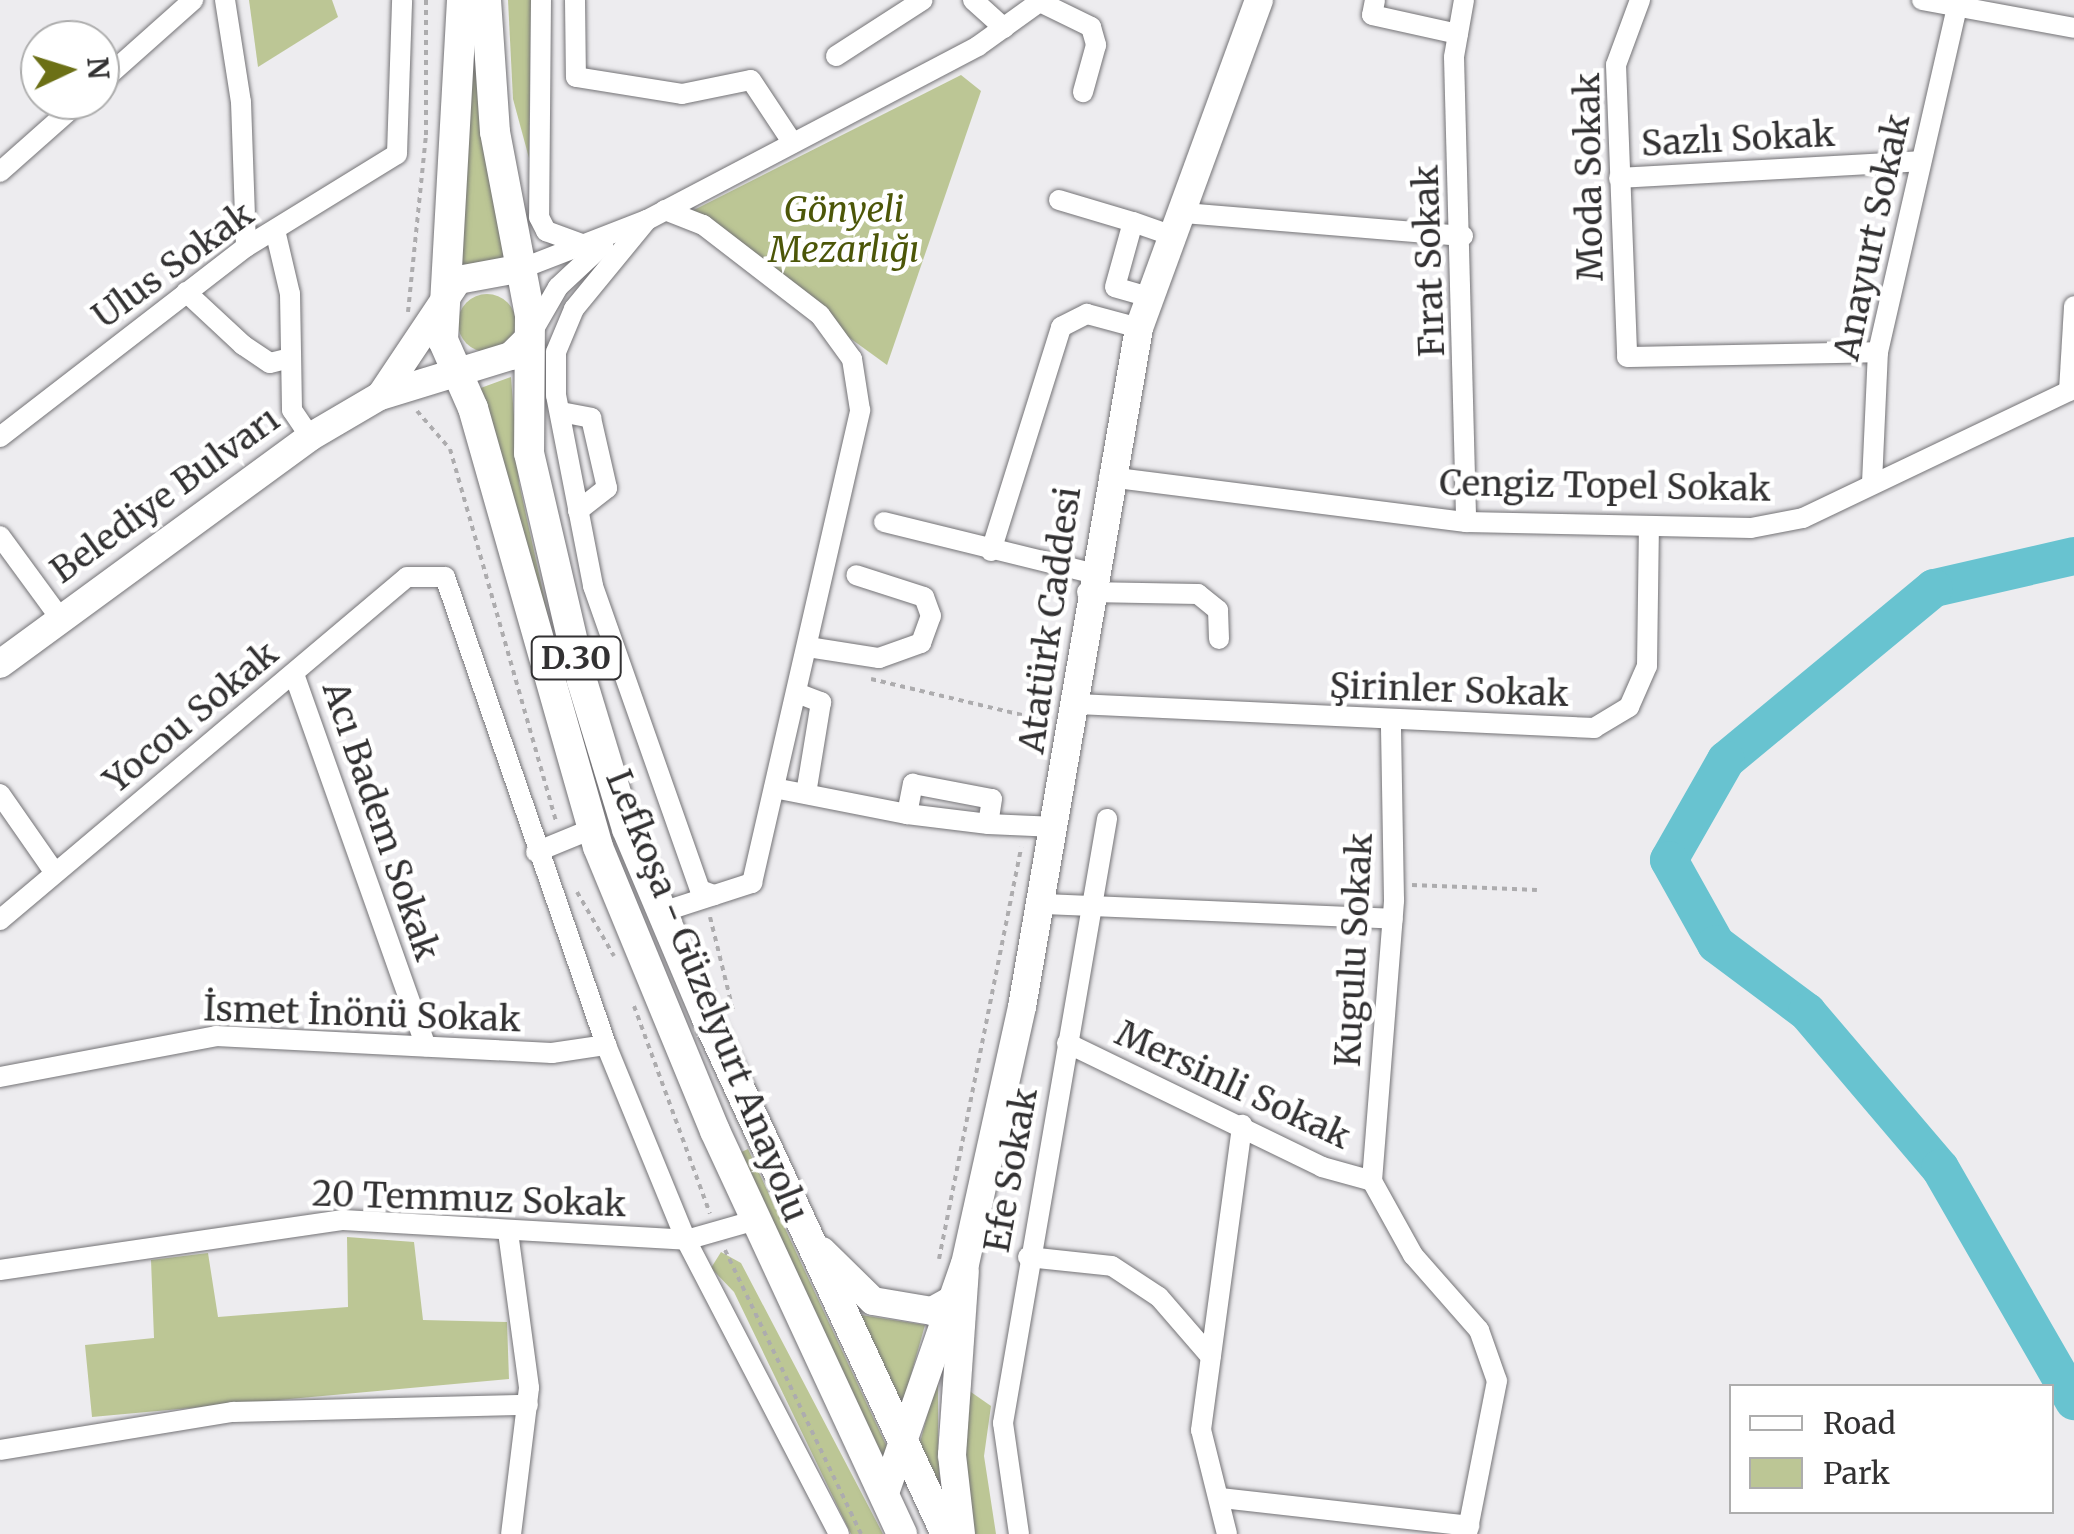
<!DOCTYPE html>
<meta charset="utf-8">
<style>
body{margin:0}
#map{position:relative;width:2074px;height:1534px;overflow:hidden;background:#edecef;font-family:Merriweather,serif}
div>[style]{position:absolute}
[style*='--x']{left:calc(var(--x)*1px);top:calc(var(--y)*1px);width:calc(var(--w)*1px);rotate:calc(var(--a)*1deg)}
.green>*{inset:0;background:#bcc695;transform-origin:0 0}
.round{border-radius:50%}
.river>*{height:38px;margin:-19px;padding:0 19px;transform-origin:19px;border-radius:19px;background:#68c3d0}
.path>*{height:4px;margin-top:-2px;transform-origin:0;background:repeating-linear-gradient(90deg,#adacae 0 5px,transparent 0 10px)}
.roads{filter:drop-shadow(0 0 2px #747376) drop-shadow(0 0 2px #747376)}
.minor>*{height:20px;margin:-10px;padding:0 10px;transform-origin:10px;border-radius:10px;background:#fff}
.major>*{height:28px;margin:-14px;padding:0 14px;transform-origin:14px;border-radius:14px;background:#fff}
.highway>*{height:30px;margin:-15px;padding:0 15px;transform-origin:15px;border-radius:15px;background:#fff}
span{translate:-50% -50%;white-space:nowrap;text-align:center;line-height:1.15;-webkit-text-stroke:9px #fff;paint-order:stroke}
.shield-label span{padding:2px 8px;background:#fff;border:2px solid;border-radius:8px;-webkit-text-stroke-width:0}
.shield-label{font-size:32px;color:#323132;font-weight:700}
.street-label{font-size:35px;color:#323132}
.park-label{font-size:35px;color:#4c5608;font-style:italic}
.legend{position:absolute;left:1729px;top:1384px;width:325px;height:130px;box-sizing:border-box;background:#fff;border:2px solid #adadad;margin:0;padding:12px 18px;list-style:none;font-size:30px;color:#323132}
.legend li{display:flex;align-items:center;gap:20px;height:50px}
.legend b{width:50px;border:2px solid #adadad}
.north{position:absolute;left:20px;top:20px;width:100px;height:100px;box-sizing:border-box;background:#fff;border:2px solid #adadad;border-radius:50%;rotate:86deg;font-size:28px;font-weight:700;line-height:40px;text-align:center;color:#323132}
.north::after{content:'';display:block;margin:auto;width:35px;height:45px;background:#6c7016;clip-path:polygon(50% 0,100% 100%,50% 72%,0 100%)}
</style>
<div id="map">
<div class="green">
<i style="clip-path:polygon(249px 0,332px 0,338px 17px,258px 67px)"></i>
<i style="clip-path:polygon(473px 0,506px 260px,460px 269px)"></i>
<i style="clip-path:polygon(508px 0,531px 0,529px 158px,513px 99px)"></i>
<i style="clip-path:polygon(961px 75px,981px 91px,887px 365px,682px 216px)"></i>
<i class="round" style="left:458px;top:294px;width:58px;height:58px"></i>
<i style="clip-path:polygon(511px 377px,519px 483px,554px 642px,478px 389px)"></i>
<i style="left:748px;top:1149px;width:346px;height:9px;rotate:65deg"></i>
<i style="clip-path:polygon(347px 1237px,414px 1242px,423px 1320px,507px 1322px,509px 1379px,92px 1417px,85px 1345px,154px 1338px,151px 1260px,208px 1253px,218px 1317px,348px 1307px)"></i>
<i style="clip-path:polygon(721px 1252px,741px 1263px,883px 1534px,851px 1534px,734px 1292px,711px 1268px)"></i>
<i style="clip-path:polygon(855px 1314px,925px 1325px,901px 1410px)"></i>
<i style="clip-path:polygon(938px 1375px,938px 1443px,941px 1508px,918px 1450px)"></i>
<i style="clip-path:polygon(968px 1390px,991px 1406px,984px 1456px,996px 1534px,971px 1534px,963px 1495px)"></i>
</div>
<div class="river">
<i style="--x:2074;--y:556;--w:144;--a:167.1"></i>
<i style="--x:1934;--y:588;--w:270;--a:140.4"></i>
<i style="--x:1726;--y:760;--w:115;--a:119.7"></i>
<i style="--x:1669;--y:860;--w:96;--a:60.8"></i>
<i style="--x:1716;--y:944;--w:114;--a:36.8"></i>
<i style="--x:1807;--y:1012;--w:205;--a:49.6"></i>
<i style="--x:1940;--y:1168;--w:269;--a:60.1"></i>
</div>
<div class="path">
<i style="--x:408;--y:312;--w:178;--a:-84.2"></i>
<i style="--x:426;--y:135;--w:135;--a:-90"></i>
<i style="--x:417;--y:411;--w:50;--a:49"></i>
<i style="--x:450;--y:449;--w:387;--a:74.1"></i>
<i style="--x:871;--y:679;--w:181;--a:13.4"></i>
<i style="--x:1412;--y:885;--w:125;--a:2.3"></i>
<i style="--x:577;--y:892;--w:74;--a:60"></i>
<i style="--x:710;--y:917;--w:96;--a:76.1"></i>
<i style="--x:634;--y:1006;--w:221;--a:69.9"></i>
<i style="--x:725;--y:1250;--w:315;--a:64.4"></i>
<i style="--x:939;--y:1259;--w:420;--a:-78.7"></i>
</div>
<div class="roads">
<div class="minor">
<i style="--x:225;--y:0;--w:103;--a:81.1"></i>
<i style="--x:241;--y:102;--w:145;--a:88"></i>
<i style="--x:541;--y:0;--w:217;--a:90.5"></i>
<i style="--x:539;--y:217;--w:16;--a:63"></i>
<i style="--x:546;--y:231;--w:37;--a:20"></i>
<i style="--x:575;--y:0;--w:77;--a:89.3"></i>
<i style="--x:576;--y:77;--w:107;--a:9.1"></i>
<i style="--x:682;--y:94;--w:70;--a:-11.5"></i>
<i style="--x:751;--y:80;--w:71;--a:56.5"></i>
<i style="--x:973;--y:0;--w:42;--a:42.1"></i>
<i style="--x:1375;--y:0;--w:15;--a:101"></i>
<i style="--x:1372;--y:15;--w:88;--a:12.5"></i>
<i style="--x:1464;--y:0;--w:58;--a:100"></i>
<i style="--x:1454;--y:57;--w:465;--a:88.5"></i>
<i style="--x:1640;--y:0;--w:69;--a:110.3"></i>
<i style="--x:1616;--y:65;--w:292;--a:87.8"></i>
<i style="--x:1627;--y:357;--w:251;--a:-1.1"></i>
<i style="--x:1922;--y:0;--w:155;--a:10.4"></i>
<i style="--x:1040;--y:2;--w:57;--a:26.1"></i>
<i style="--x:1091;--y:27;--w:19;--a:74"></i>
<i style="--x:1096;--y:45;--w:49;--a:105.5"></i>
<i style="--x:836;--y:56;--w:103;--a:-32.8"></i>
<i style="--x:100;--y:83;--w:125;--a:-41.7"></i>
<i style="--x:0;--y:172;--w:108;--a:-41.6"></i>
<i style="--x:1619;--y:178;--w:300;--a:-3.2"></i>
<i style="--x:1059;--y:200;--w:77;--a:16.6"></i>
<i style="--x:1184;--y:213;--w:280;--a:4.7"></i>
<i style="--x:647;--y:220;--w:115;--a:129.4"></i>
<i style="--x:574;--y:309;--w:47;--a:112.7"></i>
<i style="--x:556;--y:352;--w:43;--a:90"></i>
<i style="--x:556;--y:395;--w:195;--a:79"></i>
<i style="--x:593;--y:586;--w:322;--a:70.6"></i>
<i style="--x:700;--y:890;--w:15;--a:20"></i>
<i style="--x:275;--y:230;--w:66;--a:76.8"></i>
<i style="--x:290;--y:294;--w:116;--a:89"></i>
<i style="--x:292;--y:410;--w:32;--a:56"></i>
<i style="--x:523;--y:268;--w:133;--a:-21.2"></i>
<i style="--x:647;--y:220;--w:374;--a:-27.7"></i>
<i style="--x:978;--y:46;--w:79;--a:-35.7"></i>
<i style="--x:186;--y:292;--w:78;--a:42.9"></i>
<i style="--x:243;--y:345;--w:32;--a:34"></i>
<i style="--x:270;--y:363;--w:16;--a:-14"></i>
<i style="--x:1149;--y:297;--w:35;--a:-164"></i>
<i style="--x:1115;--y:287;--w:67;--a:-74.5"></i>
<i style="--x:1133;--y:222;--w:42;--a:19.3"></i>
<i style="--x:531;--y:334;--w:54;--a:-60.1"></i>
<i style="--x:558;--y:287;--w:62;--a:-43"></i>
<i style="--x:2069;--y:391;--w:85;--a:-86.6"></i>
<i style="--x:561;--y:412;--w:31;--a:11"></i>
<i style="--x:591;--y:418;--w:72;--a:77.1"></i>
<i style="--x:607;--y:488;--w:37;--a:142"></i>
<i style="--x:0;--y:437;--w:311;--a:-37.7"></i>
<i style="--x:246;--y:247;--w:177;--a:-31.6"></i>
<i style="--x:397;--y:154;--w:154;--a:-88.1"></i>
<i style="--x:1109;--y:477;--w:360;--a:7.2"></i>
<i style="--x:1466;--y:522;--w:285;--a:1.2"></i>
<i style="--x:1751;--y:528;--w:53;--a:-10.9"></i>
<i style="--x:1803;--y:518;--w:300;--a:-25.5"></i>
<i style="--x:1872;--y:483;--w:131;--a:-87.4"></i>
<i style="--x:1878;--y:352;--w:354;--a:-77.1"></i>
<i style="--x:884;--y:522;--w:213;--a:13.8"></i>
<i style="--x:0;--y:536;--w:102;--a:53.8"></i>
<i style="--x:991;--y:551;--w:235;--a:-72.6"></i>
<i style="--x:1061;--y:327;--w:29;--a:-27"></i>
<i style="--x:1087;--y:314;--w:54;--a:15.1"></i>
<i style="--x:1087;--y:592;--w:111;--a:1"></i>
<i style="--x:1198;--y:594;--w:26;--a:39"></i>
<i style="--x:1218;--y:610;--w:29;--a:88"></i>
<i style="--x:808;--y:647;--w:72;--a:8.8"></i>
<i style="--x:879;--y:658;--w:45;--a:-19.7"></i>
<i style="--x:921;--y:643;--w:29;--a:-70"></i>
<i style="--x:931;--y:616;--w:20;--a:-110"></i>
<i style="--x:924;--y:597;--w:71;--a:-162.1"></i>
<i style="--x:294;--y:674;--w:395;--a:70.5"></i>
<i style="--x:797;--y:693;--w:26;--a:21"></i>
<i style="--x:821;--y:702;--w:93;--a:99.3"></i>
<i style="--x:1077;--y:704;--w:518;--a:2.66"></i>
<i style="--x:1594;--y:728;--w:41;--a:-31"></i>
<i style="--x:1629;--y:707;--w:45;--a:-66.3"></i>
<i style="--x:1647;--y:666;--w:140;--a:-89.2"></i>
<i style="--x:774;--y:788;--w:136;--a:11.1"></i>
<i style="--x:907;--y:814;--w:31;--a:-79"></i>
<i style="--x:913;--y:784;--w:80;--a:10.8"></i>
<i style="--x:992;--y:799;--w:25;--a:99"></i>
<i style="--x:988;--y:824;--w:68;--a:2.5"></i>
<i style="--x:0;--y:794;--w:96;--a:55.2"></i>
<i style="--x:907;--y:814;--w:82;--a:7"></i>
<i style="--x:536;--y:852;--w:61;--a:-22.3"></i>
<i style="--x:1042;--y:904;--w:351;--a:2.4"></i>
<i style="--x:662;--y:912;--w:95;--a:-17.9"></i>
<i style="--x:752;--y:883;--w:485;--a:-77.1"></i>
<i style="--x:860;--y:410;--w:52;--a:-98.9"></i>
<i style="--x:852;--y:359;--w:54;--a:-126"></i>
<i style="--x:820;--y:315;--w:148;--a:-142.4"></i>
<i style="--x:703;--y:225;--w:41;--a:-158.5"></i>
<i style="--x:0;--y:920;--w:532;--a:-40.12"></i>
<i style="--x:407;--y:577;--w:38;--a:0"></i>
<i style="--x:445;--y:577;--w:495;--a:71"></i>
<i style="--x:606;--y:1045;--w:211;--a:67.7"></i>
<i style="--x:686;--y:1240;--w:331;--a:62.5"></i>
<i style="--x:1067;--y:1043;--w:284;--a:25.9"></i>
<i style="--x:1322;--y:1167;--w:52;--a:15.6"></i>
<i style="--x:0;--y:1077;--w:220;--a:-10.7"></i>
<i style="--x:216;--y:1036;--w:336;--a:2.9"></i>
<i style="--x:552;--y:1053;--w:55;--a:-8.4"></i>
<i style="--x:1372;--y:1181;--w:282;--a:-85.5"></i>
<i style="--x:1394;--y:900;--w:179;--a:-91"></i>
<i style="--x:1372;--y:1181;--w:85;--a:61"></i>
<i style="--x:1413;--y:1255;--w:100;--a:48.7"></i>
<i style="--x:1479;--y:1330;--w:54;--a:70.6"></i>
<i style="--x:1497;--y:1381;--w:156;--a:101.1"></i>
<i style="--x:508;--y:1232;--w:157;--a:82.3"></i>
<i style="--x:529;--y:1388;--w:147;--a:97"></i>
<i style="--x:1028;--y:1257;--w:84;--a:6.1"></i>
<i style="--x:1112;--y:1266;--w:56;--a:33.4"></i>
<i style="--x:1159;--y:1297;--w:79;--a:49.1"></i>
<i style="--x:0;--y:1270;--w:347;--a:-8.3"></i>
<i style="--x:343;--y:1220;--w:344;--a:3.3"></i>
<i style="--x:686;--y:1240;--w:73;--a:-15.9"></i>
<i style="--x:0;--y:1450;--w:236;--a:-9.3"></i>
<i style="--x:233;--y:1412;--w:295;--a:-1.4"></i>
<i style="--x:1221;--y:1498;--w:250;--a:6.4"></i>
<i style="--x:1019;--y:1534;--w:112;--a:-98.2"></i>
<i style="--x:1003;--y:1423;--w:613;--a:-80.23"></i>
<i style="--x:1227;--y:1534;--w:107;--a:-104"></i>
<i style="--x:1201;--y:1430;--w:308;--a:-82.3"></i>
</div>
<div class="major">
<i style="--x:381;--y:395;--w:138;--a:-56.2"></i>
<i style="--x:458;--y:280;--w:66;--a:-10.5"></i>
<i style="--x:0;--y:664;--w:384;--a:-36.2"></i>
<i style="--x:310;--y:437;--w:81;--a:-30.4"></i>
<i style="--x:380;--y:396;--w:137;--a:-17"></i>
<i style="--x:511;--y:356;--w:25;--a:-45"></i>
<i style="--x:822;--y:1251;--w:71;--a:44.4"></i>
<i style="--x:873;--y:1301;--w:60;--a:9.6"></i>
<i style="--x:932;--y:1311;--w:18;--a:-29"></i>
<i style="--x:884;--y:1496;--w:246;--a:-70.8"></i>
<i style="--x:965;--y:1264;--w:263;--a:-77.5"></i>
<i style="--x:1022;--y:1007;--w:689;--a:-80.22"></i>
<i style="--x:1139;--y:328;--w:349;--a:-69.9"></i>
<i style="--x:961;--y:1534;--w:80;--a:-96.5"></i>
<i style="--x:952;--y:1455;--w:184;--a:-86"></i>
</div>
<div class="highway">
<i style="--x:462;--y:0;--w:341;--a:93.2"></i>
<i style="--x:443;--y:340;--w:74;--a:66.2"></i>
<i style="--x:473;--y:408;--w:456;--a:74.1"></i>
<i style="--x:598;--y:847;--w:307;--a:67.6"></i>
<i style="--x:715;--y:1131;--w:444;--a:65.1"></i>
<i style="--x:486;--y:0;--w:132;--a:86.1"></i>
<i style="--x:495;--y:132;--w:186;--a:79.2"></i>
<i style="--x:530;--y:315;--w:138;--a:90.4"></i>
<i style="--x:529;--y:453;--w:234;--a:76.9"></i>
<i style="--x:582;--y:681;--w:155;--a:73.1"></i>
<i style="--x:627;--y:829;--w:203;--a:67.1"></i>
<i style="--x:706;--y:1016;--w:571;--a:65.14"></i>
</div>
</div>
<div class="shield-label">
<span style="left:576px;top:658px">D.30</span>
</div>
<div class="street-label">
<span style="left:1738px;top:139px;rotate:-3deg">Sazlı Sokak</span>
<span style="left:1589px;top:177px;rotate:-91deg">Moda Sokak</span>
<span style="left:1872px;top:237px;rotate:-78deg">Anayurt Sokak</span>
<span style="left:1429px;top:261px;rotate:-92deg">Fırat Sokak</span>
<span style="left:173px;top:265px;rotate:-36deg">Ulus Sokak</span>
<span style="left:1605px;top:486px;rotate:1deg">Cengiz Topel Sokak</span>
<span style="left:165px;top:495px;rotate:-36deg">Belediye Bulvarı</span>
<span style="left:1050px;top:620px;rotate:-82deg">Atatürk Caddesi</span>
<span style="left:1449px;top:690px;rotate:2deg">Şirinler Sokak</span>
<span style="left:191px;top:717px;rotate:-40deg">Yocou Sokak</span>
<span style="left:381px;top:821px;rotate:71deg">Acı Badem Sokak</span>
<span style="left:1354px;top:950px;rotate:-87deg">Kugulu Sokak</span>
<span style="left:707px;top:996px;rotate:68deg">Lefkoşa - Güzelyurt Anayolu</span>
<span style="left:362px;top:1014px;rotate:2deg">İsmet İnönü Sokak</span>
<span style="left:1233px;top:1085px;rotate:25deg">Mersinli Sokak</span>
<span style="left:1011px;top:1170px;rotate:-80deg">Efe Sokak</span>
<span style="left:469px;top:1199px;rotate:2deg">20 Temmuz Sokak</span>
</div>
<div class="park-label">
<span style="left:844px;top:230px">Gönyeli<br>Mezarlığı</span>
</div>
<ul class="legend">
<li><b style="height:12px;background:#fff"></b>Road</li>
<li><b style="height:28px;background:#bcc695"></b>Park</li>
</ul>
<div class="north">N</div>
</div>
